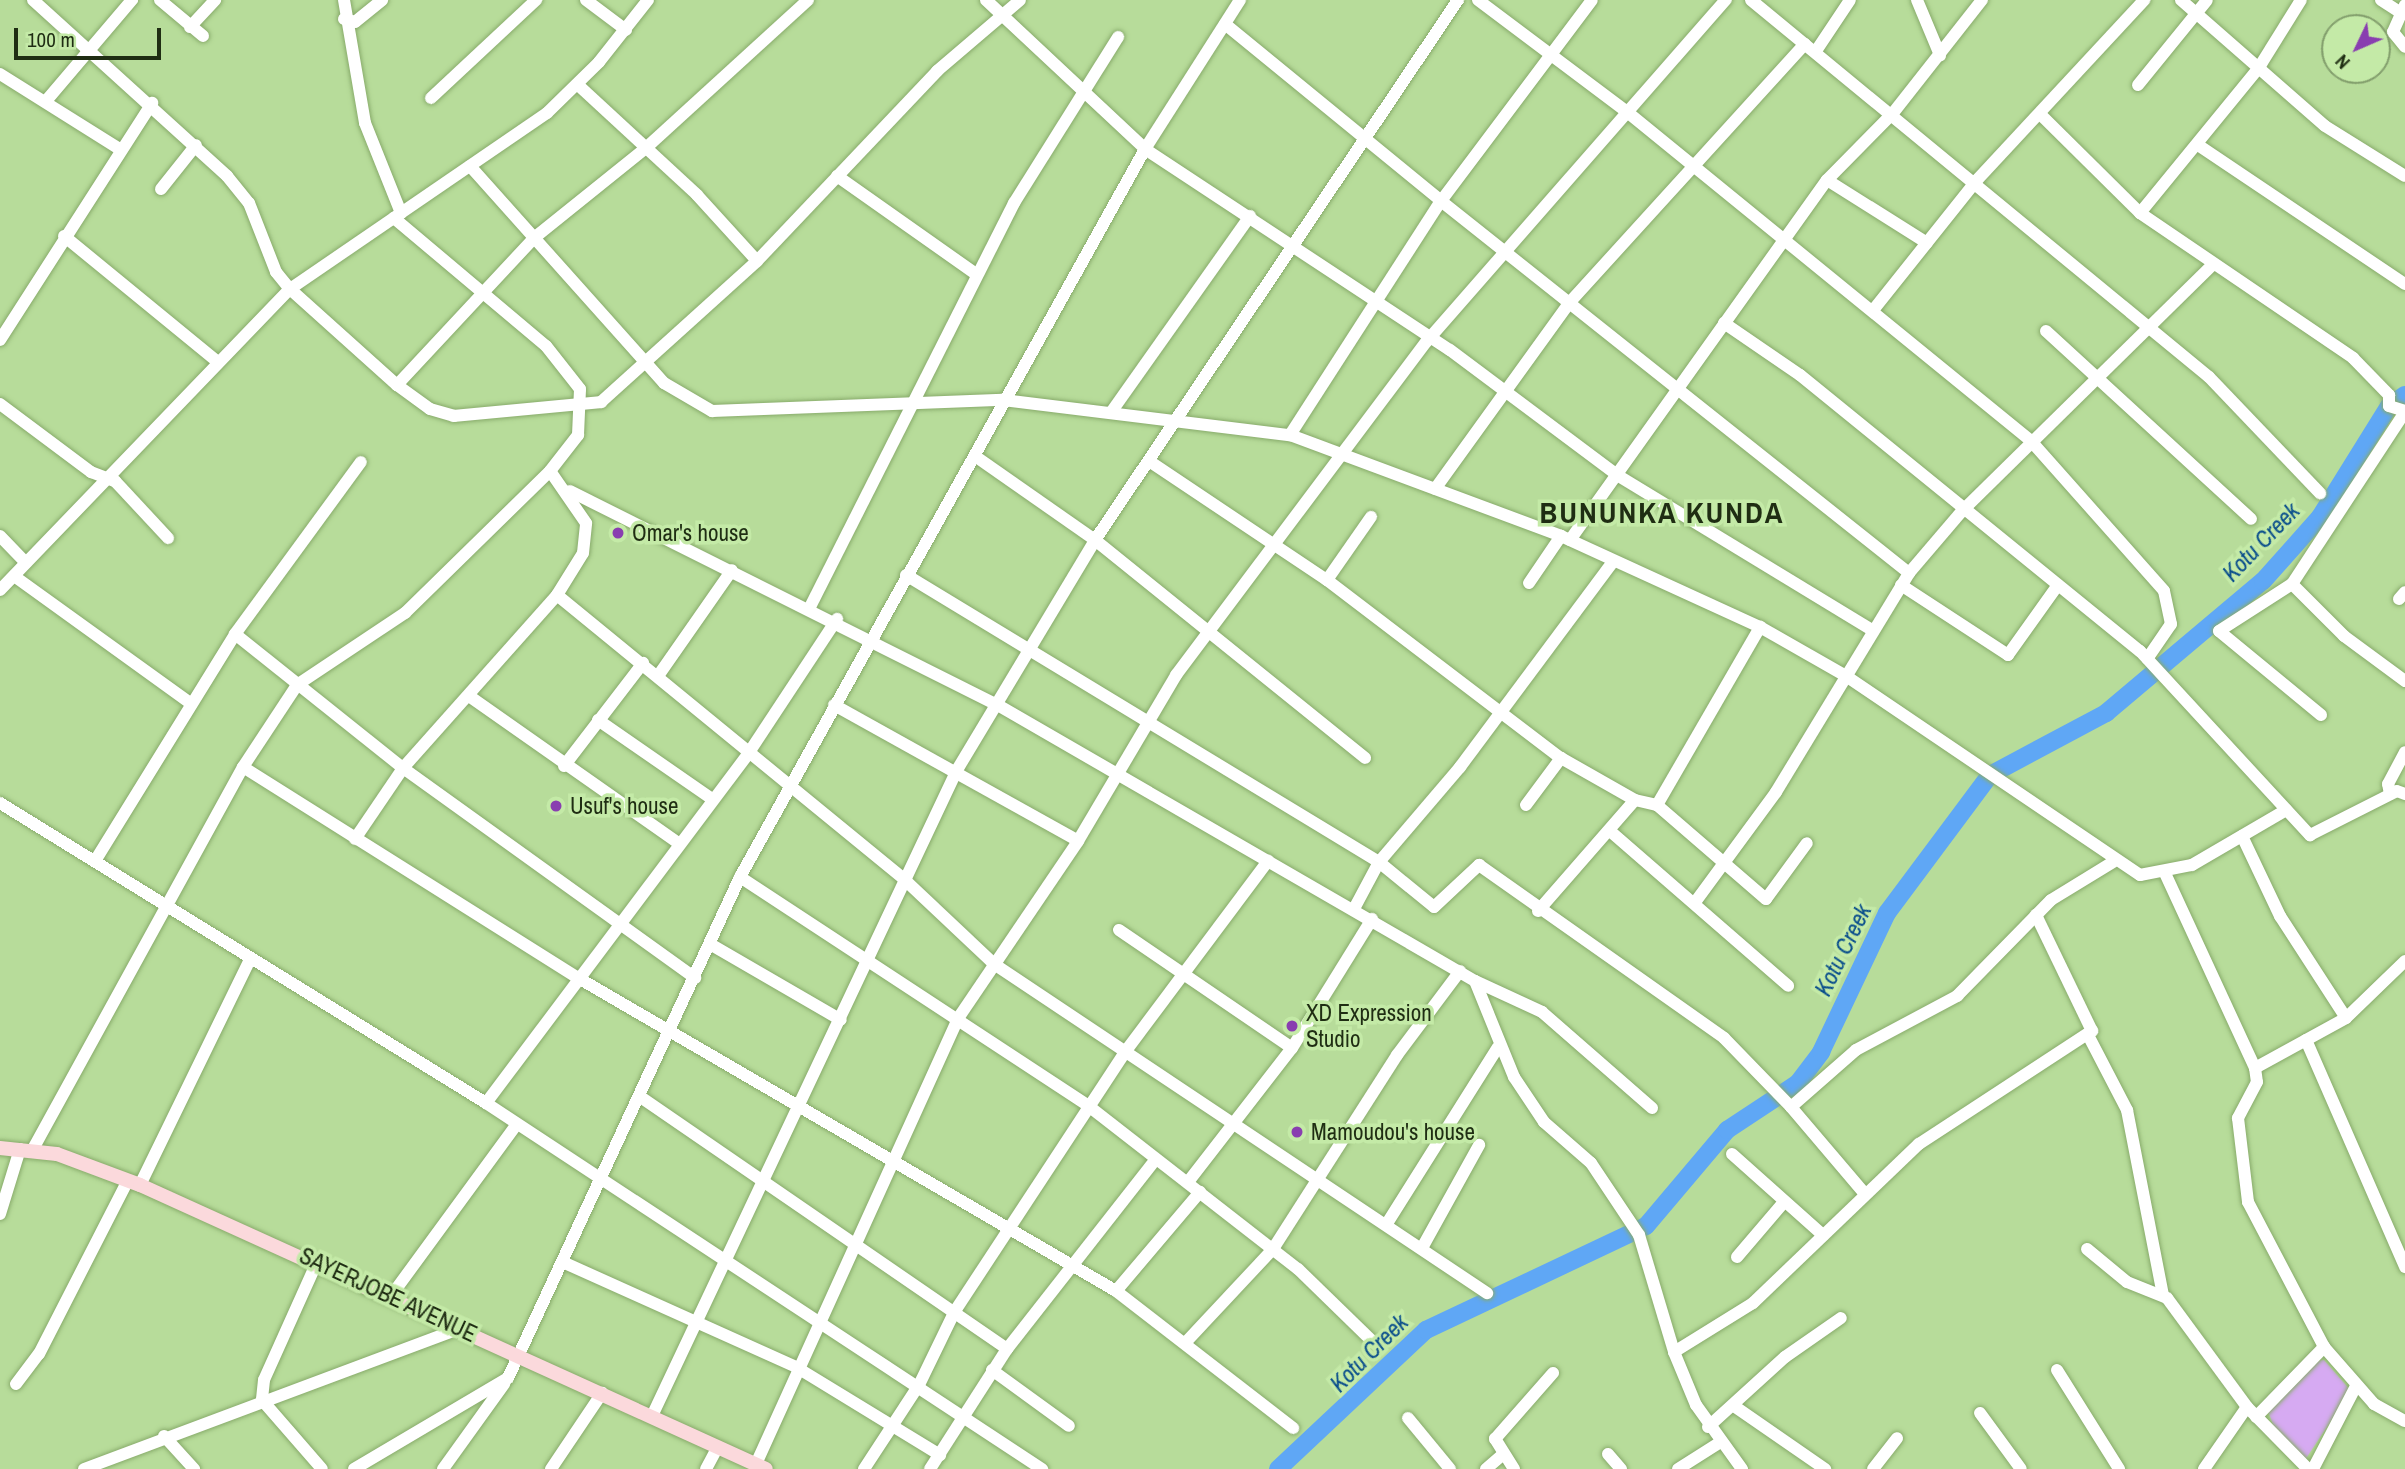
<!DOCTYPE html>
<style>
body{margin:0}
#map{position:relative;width:2405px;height:1469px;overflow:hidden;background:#b7dc9a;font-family:"Archivo Narrow",sans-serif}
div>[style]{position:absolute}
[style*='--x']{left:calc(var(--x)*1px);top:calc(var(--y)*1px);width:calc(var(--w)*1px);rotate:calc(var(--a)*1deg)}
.green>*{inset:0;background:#d6aaf2}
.river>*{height:18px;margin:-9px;padding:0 9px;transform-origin:9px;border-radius:9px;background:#5fa7f5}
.roads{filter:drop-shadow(0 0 2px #88ab6b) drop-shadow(0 0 2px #88ab6b)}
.minor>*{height:12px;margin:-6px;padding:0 6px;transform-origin:6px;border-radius:6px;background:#fff}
.major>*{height:14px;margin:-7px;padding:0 7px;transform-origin:7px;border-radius:7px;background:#fbd9dc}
.dots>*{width:19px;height:19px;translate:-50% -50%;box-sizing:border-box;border:4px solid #c4eaa7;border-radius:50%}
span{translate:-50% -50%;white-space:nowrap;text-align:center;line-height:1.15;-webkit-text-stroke:7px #c4eaa7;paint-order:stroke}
.poi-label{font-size:23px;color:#1f2d13}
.left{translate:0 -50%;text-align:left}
.street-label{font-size:23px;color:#1f2d13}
.water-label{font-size:24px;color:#0b4f8c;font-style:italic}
.district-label{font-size:30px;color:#1f2d13;font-weight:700;letter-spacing:2px}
.north{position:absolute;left:2321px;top:14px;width:70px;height:70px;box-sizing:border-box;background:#c4eaa7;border:2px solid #829e6c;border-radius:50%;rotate:226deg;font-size:19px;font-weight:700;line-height:28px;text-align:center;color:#1f2d13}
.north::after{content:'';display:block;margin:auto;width:24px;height:32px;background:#893eb0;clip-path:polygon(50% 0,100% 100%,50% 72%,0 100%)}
.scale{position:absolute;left:14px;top:28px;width:147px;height:32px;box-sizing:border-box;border:4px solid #1f2d13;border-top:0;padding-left:9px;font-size:21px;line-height:24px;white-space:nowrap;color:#1f2d13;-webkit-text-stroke:5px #c4eaa7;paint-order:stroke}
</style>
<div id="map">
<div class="green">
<i style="clip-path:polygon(2324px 1360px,2351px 1391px,2303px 1463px,2276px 1433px,2268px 1411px,2315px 1361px)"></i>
</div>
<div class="river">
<i style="--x:1278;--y:1469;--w:203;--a:-43.2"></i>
<i style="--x:1426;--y:1330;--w:243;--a:-25.3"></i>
<i style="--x:1646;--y:1226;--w:126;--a:-49.8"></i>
<i style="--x:1727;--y:1130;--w:85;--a:-33.5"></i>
<i style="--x:1798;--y:1083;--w:39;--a:-53"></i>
<i style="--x:1821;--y:1052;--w:154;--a:-64.6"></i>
<i style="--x:1887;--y:913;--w:172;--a:-53.3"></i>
<i style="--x:1990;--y:775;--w:132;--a:-28.1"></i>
<i style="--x:2106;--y:713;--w:205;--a:-40.1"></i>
<i style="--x:2263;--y:581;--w:86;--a:-48.3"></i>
<i style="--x:2320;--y:517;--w:131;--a:-58.1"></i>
<i style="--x:2389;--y:406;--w:19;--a:-35"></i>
</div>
<div class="roads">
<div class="minor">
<i style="--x:33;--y:0;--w:262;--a:42.2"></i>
<i style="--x:227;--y:176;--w:35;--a:51"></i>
<i style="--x:249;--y:203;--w:74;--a:68.6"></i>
<i style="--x:276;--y:272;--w:22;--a:51"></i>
<i style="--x:290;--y:289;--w:144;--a:41.9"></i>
<i style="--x:397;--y:385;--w:41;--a:36"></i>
<i style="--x:430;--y:409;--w:25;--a:16"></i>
<i style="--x:454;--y:416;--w:148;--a:-5.4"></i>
<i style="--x:601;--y:402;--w:210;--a:-42.1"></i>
<i style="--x:757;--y:261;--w:262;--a:-46.5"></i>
<i style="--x:937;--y:71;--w:109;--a:-40.5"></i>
<i style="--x:160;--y:0;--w:56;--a:39.9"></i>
<i style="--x:344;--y:0;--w:125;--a:80.3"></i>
<i style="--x:365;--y:123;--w:97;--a:68.2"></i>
<i style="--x:586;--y:0;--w:50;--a:36.9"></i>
<i style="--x:986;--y:0;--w:218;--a:43.1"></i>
<i style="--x:1145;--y:149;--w:365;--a:33.4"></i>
<i style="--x:1450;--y:350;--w:209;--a:36.8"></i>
<i style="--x:1617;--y:475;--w:296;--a:31.3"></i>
<i style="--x:1478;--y:0;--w:185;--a:36.9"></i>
<i style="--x:1626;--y:111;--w:522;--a:39.17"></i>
<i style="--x:2031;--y:441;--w:200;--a:48.4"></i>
<i style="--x:2164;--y:591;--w:34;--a:78"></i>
<i style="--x:2171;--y:624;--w:42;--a:124.4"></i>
<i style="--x:1751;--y:0;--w:593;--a:39.46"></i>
<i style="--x:2209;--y:377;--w:161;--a:46.3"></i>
<i style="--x:1917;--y:0;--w:60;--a:67.3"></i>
<i style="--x:2181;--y:0;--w:191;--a:41.2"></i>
<i style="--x:2325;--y:126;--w:94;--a:32"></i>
<i style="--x:2381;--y:0;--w:24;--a:33"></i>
<i style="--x:2405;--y:5;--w:30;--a:114"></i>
<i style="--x:2393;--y:32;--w:19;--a:51"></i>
<i style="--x:344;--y:19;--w:11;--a:15"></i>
<i style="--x:355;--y:22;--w:35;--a:-39"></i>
<i style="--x:1225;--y:24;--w:279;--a:39.3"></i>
<i style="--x:1441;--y:201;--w:251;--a:-53.1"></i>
<i style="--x:190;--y:27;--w:37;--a:-47"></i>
<i style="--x:1816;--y:51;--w:61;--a:-56.3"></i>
<i style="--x:0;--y:74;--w:139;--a:32.1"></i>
<i style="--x:578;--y:85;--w:162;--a:42.7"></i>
<i style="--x:697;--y:195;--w:89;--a:47.7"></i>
<i style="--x:2138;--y:85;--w:109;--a:-50.9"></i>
<i style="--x:431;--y:98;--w:144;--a:-43"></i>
<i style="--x:46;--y:101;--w:133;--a:-49.6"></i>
<i style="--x:2042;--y:116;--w:138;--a:44.7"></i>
<i style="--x:2140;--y:213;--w:258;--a:34.2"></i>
<i style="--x:2353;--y:358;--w:52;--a:45.8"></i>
<i style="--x:2389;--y:395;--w:11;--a:90"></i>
<i style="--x:2389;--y:406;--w:17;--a:17"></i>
<i style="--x:2198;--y:145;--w:249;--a:33.9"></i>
<i style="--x:470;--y:166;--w:291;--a:48.2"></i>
<i style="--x:664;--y:383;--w:56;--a:30.3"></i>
<i style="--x:712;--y:411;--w:291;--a:-2.2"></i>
<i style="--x:1003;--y:400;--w:289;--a:7"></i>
<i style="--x:1290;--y:435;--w:289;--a:20.4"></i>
<i style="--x:1561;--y:536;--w:219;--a:24.6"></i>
<i style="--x:1760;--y:627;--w:99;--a:29.7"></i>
<i style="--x:1846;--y:676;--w:355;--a:34.1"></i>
<i style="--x:2140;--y:875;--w:53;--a:-10.9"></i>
<i style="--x:2192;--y:865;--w:109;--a:-30.3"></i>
<i style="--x:837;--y:176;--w:170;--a:35.2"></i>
<i style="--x:1827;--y:180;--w:118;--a:32.2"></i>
<i style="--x:161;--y:189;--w:56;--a:-51.5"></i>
<i style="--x:2140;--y:213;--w:186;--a:-50.7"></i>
<i style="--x:2258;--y:69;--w:81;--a:-58.1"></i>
<i style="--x:64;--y:236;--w:199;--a:39.3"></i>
<i style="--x:1874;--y:309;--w:165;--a:-51.4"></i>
<i style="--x:1977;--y:180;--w:246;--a:-47.1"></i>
<i style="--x:1724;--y:323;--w:92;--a:34.4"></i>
<i style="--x:1800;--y:375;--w:438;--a:39.1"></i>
<i style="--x:2140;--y:651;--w:251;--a:47.3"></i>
<i style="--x:2310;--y:835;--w:97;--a:-26.8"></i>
<i style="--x:2397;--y:791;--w:9;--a:21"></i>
<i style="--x:2046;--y:331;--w:278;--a:42.5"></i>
<i style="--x:0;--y:340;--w:282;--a:-57.3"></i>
<i style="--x:397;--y:385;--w:201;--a:-47"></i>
<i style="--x:534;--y:238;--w:145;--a:-38.8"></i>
<i style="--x:647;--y:147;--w:218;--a:-42.4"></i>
<i style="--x:0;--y:404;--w:114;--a:36.8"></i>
<i style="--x:91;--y:472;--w:26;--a:21"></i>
<i style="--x:115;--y:481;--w:78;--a:47.1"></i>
<i style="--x:1112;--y:411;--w:239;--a:-54.7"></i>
<i style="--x:1290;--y:435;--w:278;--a:-57.2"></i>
<i style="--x:1441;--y:201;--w:598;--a:38.48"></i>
<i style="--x:975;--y:456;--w:146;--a:35"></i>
<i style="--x:1095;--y:540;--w:347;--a:38.9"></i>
<i style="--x:1152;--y:463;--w:211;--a:33.8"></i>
<i style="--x:1327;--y:580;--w:294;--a:37.3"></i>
<i style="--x:1561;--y:758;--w:85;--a:29.6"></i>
<i style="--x:1635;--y:800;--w:23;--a:13"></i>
<i style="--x:1657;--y:805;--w:206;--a:-59.9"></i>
<i style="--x:1435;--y:489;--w:231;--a:-54.2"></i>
<i style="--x:1570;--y:302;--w:349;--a:-47.7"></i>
<i style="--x:570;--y:491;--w:476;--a:26.6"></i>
<i style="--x:996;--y:704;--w:553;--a:30.04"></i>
<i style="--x:1475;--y:981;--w:74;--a:24.8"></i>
<i style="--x:1542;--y:1012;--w:146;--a:41.1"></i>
<i style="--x:0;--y:536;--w:37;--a:46"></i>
<i style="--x:1570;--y:540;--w:442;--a:-54.5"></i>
<i style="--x:1827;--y:180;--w:94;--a:-45.4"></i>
<i style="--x:1893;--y:113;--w:144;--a:-51.8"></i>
<i style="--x:906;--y:575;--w:553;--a:31.25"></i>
<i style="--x:1379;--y:862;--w:71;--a:39.3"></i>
<i style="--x:1434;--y:907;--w:62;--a:-43"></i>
<i style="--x:1479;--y:865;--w:300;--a:35.2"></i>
<i style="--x:1724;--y:1038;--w:96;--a:45.8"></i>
<i style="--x:14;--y:576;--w:217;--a:35.8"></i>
<i style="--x:1327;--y:580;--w:77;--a:-55.1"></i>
<i style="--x:1529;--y:583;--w:57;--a:-55.8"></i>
<i style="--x:2292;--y:584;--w:74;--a:45"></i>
<i style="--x:2344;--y:636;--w:76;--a:36.4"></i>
<i style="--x:1901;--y:585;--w:128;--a:33.2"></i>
<i style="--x:2008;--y:655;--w:86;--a:-54.5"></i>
<i style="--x:0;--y:590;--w:418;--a:-46.1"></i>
<i style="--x:290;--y:289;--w:311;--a:-34.4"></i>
<i style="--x:547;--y:113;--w:73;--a:-44.4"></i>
<i style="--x:599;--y:62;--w:79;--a:-51.7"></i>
<i style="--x:557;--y:595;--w:451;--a:39.3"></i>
<i style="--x:906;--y:881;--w:121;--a:43.3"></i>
<i style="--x:994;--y:964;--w:593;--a:33.72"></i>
<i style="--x:2399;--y:599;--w:9;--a:-49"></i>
<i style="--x:810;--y:607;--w:453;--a:-63.2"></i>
<i style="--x:1014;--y:203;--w:196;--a:-57.9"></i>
<i style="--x:235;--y:634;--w:215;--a:38.6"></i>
<i style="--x:403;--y:768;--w:360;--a:35.7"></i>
<i style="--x:658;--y:676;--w:129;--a:-55.1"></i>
<i style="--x:469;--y:696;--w:256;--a:35.1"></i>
<i style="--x:834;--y:705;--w:279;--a:29.1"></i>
<i style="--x:2321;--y:715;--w:132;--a:-140.5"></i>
<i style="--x:2219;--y:631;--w:87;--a:-32.8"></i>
<i style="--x:2292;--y:584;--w:206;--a:-56.7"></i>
<i style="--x:598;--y:720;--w:139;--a:34.7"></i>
<i style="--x:564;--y:766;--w:130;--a:-52.5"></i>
<i style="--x:243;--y:767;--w:398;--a:32.2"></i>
<i style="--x:580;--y:979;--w:620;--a:30.2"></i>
<i style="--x:1116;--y:1291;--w:224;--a:37.7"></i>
<i style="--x:2390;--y:794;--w:10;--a:-101"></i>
<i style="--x:2388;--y:784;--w:36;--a:-62"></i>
<i style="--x:0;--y:803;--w:571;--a:31.69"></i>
<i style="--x:486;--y:1103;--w:666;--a:33.36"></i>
<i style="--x:1526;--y:805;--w:59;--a:-53.3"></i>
<i style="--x:1657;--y:805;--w:144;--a:40.8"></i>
<i style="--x:1766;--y:899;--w:69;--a:-53.8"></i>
<i style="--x:1610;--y:831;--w:236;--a:41"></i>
<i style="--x:2242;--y:836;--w:89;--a:64.6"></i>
<i style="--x:2280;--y:916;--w:121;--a:57.1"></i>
<i style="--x:355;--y:839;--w:86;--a:-55.9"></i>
<i style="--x:403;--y:768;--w:232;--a:-48.3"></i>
<i style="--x:557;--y:595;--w:49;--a:-58.2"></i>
<i style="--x:583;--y:553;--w:30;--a:-84"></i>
<i style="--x:586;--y:523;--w:63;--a:-124.7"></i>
<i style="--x:95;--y:861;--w:267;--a:-58.3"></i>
<i style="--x:235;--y:634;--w:213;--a:-53.8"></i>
<i style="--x:2164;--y:871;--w:217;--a:65.2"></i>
<i style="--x:2255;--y:1068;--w:14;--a:82"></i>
<i style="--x:2257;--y:1082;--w:41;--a:117.8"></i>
<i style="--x:2238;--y:1118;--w:85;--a:83.2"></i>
<i style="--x:2248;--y:1202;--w:164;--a:62.3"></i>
<i style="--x:2324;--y:1347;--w:76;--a:48.7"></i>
<i style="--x:2374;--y:1404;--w:35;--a:29"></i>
<i style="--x:740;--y:877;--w:420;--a:33.3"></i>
<i style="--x:1091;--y:1108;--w:262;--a:37.9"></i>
<i style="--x:1298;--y:1269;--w:105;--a:44.2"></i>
<i style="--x:1696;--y:901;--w:135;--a:-53.7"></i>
<i style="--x:1776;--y:792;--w:256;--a:-58.7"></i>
<i style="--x:1909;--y:573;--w:82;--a:-49.5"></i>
<i style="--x:1962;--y:511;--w:351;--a:-44.5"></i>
<i style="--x:1355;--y:907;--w:51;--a:-61.9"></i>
<i style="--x:1379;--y:862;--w:125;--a:-49.5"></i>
<i style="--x:1460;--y:767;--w:256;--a:-53.3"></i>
<i style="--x:1538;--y:911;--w:147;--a:-48.9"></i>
<i style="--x:1119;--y:930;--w:209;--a:34.3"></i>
<i style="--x:710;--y:944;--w:151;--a:30.1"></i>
<i style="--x:1475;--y:981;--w:104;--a:67.9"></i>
<i style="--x:1514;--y:1077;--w:54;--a:56.3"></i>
<i style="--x:1544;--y:1122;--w:62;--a:41.1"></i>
<i style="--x:1591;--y:1163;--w:87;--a:56.3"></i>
<i style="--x:1639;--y:1235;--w:122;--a:73.3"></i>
<i style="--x:2088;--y:1035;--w:85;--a:62.5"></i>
<i style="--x:2127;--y:1110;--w:189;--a:79"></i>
<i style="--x:2306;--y:1040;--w:248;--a:66.4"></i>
<i style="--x:2255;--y:1068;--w:104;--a:-28.8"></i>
<i style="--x:2346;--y:1018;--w:82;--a:-44"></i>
<i style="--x:642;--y:1098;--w:443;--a:34.5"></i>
<i style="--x:486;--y:1103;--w:436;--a:-53.1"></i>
<i style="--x:748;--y:754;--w:162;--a:-56.6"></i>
<i style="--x:33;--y:1149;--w:436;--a:-61.2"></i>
<i style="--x:243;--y:767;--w:98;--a:-56.6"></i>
<i style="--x:297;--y:685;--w:130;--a:-33.7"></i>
<i style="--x:405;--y:613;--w:203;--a:-44.4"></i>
<i style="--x:550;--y:471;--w:46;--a:-52.1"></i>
<i style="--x:578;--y:435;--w:46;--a:-87.5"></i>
<i style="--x:580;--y:389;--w:55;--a:-128.3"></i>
<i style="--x:546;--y:346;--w:199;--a:-139.9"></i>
<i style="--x:1732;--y:1154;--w:122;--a:41.7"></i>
<i style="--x:1188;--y:1182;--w:170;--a:-52.2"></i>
<i style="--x:1292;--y:1048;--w:152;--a:-58.2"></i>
<i style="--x:140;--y:1185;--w:251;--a:-64"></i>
<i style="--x:1865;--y:1194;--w:114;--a:-130.4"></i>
<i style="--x:1791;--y:1107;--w:86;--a:-41.2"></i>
<i style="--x:1856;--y:1050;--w:115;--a:-28.1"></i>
<i style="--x:1957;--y:996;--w:134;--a:-45.6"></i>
<i style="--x:2051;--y:900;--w:73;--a:-31.5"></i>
<i style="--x:0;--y:1214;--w:68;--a:-72.9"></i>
<i style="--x:1386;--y:1225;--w:210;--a:-57.8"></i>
<i style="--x:1422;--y:1248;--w:118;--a:-61"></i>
<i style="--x:2087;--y:1249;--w:52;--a:39.5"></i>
<i style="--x:2127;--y:1282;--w:43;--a:21.8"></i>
<i style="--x:2167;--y:1298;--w:135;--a:53.7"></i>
<i style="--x:2247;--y:1407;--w:87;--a:45.5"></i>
<i style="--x:1737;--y:1257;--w:72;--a:-49.5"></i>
<i style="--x:317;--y:1262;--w:129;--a:114.2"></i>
<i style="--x:264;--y:1380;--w:20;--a:96"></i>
<i style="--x:262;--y:1400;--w:91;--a:49"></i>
<i style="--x:567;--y:1264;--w:251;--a:24.2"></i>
<i style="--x:796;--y:1367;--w:169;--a:31.4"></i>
<i style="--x:1116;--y:1291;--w:130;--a:-49.7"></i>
<i style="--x:391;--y:1296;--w:212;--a:-53.8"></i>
<i style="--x:1186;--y:1342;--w:127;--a:-46.9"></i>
<i style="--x:1273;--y:1249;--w:230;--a:-57.4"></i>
<i style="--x:1397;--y:1055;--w:105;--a:-53.1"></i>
<i style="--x:992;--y:1370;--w:95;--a:36"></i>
<i style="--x:2057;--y:1370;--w:117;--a:57.9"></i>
<i style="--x:16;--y:1384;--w:38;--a:-53"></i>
<i style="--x:39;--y:1354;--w:195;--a:-62.9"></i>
<i style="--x:1734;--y:1406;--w:111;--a:34.7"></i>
<i style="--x:1980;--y:1413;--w:69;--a:53.8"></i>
<i style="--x:652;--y:1416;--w:714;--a:-64.73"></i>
<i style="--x:957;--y:770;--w:268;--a:-59"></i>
<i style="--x:1095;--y:540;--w:651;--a:-56.09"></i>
<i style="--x:2256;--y:1417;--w:98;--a:-45.8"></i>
<i style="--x:1408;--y:1418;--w:66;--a:50.5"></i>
<i style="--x:1708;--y:1427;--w:104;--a:-42.3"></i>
<i style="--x:1785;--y:1357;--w:68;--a:-34.9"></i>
<i style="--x:164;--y:1436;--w:45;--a:47.7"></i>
<i style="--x:1608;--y:1454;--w:20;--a:49"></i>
<i style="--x:756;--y:1464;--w:487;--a:-65.6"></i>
<i style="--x:957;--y:1020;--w:216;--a:-55.9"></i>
<i style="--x:1078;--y:841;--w:193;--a:-59.4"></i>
<i style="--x:1176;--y:675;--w:418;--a:-53.1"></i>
<i style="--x:1427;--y:341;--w:454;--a:-48.8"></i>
<i style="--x:84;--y:1469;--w:403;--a:-20.5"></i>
<i style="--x:354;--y:1469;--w:179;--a:-30.6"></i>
<i style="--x:508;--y:1378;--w:552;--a:-65.15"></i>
<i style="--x:740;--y:877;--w:833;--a:-60.91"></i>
<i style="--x:1145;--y:149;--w:177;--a:-57.5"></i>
<i style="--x:443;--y:1469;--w:105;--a:-54.3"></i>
<i style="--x:551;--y:1469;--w:92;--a:-56.1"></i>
<i style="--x:706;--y:1469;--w:21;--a:-62"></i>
<i style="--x:864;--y:1469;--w:100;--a:-56.8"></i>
<i style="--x:919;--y:1385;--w:82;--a:-64.1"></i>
<i style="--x:955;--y:1311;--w:310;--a:-56.7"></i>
<i style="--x:1125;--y:1052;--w:239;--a:-53.2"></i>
<i style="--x:930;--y:1469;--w:143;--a:-57.3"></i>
<i style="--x:1007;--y:1349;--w:240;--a:-51.9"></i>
<i style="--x:1486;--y:1469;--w:21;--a:-41"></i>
<i style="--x:1514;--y:1469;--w:36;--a:-122"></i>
<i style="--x:1495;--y:1439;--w:88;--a:-48.7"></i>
<i style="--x:1678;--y:1469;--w:49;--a:-32.4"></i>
<i style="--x:1742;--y:1469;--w:79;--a:-125.7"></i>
<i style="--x:1696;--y:1405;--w:57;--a:-112.5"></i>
<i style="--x:1674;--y:1352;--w:93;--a:-31.8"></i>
<i style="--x:1753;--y:1303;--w:230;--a:-43.8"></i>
<i style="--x:1919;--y:1144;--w:207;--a:-33.2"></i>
<i style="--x:2092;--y:1031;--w:129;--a:-115.8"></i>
<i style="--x:1873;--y:1469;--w:39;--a:-52"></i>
<i style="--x:2204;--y:1469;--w:75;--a:-55.3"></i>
<i style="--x:2313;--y:1469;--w:93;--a:-62.6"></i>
</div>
<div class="major">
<i style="--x:0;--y:1148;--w:57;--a:6"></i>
<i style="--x:57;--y:1154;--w:89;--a:20.5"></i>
<i style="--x:140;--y:1185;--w:687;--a:24.4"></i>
</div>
</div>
<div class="dots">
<i style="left:618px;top:533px;background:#893eb0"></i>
<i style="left:556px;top:806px;background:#893eb0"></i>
<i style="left:1292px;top:1026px;background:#893eb0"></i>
<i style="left:1297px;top:1132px;background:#893eb0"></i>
</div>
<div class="poi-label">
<span class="left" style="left:632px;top:533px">Omar's house</span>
<span class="left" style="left:570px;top:806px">Usuf's house</span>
<span class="left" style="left:1306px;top:1026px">XD Expression<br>Studio</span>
<span class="left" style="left:1311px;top:1132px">Mamoudou's house</span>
</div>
<div class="street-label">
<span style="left:388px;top:1295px;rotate:25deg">SAYERJOBE AVENUE</span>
</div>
<div class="water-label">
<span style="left:2261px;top:542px;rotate:-46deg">Kotu Creek</span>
<span style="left:1843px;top:950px;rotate:-64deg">Kotu Creek</span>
<span style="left:1369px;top:1353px;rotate:-45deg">Kotu Creek</span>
</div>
<div class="district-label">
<span style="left:1662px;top:512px">BUNUNKA KUNDA</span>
</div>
<div class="north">N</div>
<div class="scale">100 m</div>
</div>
